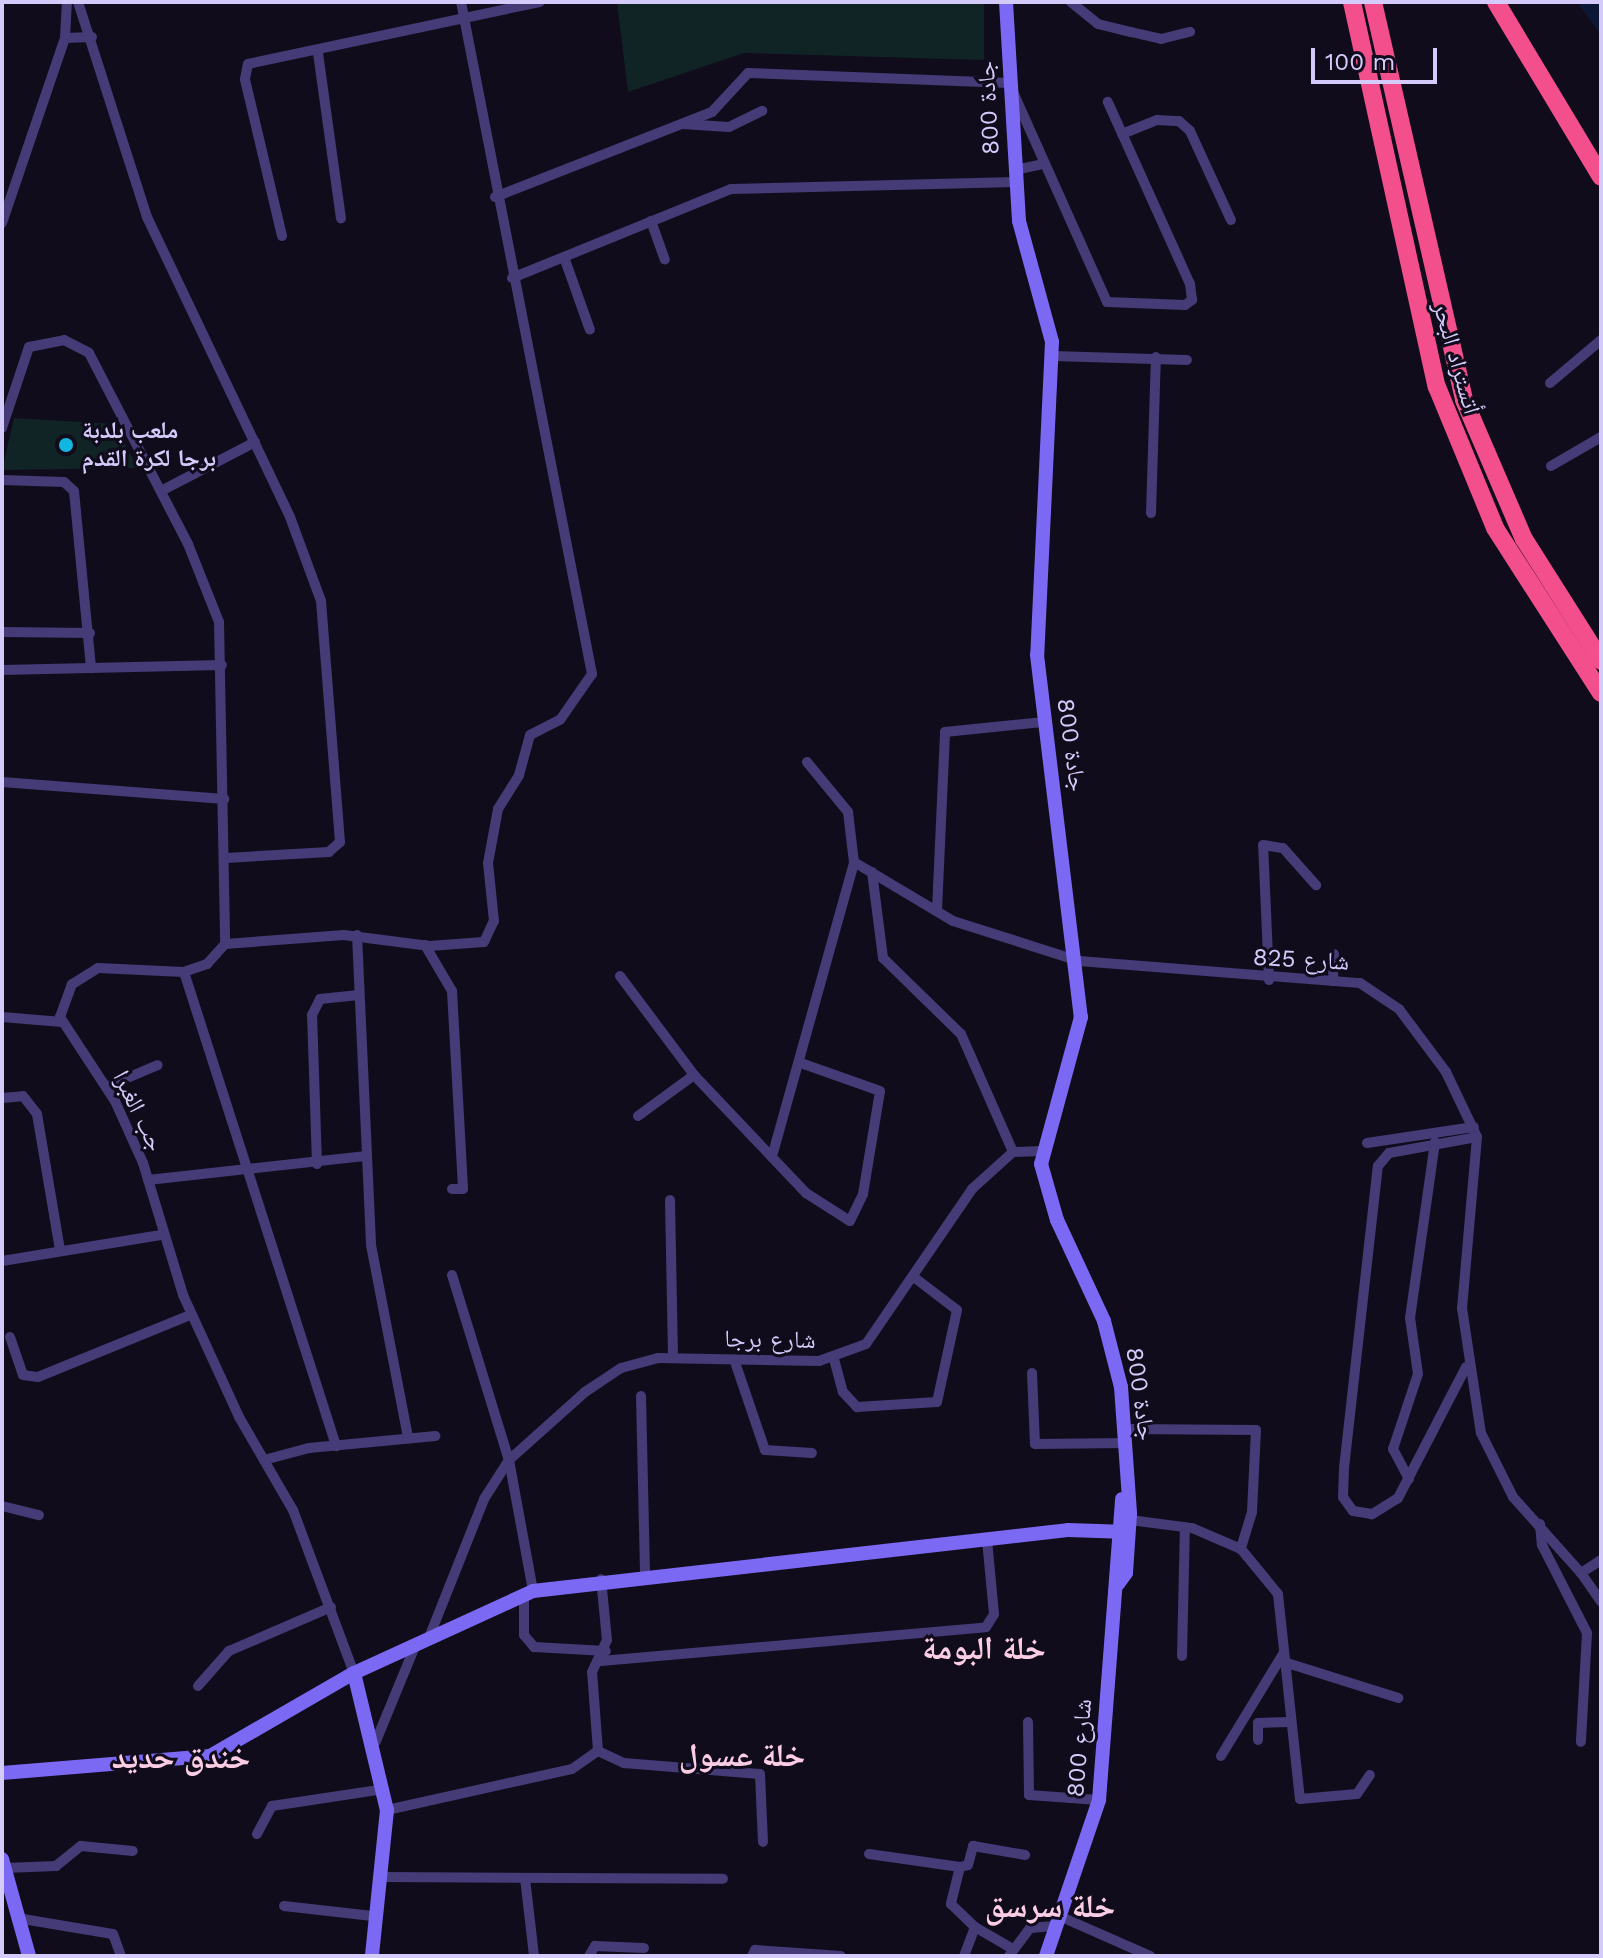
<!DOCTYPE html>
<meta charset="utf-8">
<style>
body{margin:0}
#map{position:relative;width:1603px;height:1958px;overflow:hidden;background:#110c1b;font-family:"Work Sans","Noto Naskh Arabic",sans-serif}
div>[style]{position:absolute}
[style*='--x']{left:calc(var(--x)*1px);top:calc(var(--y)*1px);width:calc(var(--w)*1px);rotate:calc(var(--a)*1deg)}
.green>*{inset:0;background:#102325}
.water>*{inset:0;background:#0c1635}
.street>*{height:10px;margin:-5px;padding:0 5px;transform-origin:5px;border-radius:5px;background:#443b77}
.secondary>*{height:14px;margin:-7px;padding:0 7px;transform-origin:7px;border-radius:7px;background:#7b69f4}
.highway>*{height:18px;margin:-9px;padding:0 9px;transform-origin:9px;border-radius:9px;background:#f24f8c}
.dots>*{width:22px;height:22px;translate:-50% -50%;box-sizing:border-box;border:4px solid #110c1b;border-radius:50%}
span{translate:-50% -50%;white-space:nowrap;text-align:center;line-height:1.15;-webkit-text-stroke:6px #110c1b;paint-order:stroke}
.street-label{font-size:24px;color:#d5cbfb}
.poi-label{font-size:24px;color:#d5cbfb;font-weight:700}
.left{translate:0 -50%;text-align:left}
.district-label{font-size:32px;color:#fbcde5;font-weight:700}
.frame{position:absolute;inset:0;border:4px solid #d5cbfb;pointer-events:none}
.scale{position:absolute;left:1311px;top:48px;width:126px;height:36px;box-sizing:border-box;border:4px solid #d5cbfb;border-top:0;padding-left:10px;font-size:24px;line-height:28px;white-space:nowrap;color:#d5cbfb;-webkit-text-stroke:6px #110c1b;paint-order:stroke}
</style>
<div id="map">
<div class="green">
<i style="clip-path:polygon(617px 2px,984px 2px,984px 60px,744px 53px,628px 92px)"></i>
<i style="clip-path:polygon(14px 418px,114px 424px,138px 468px,2px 470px)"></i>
</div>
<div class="water">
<i style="clip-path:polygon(1577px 2px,1601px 2px,1601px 35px)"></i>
</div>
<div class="street">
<i style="--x:78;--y:2;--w:226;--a:72.2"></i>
<i style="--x:147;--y:217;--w:332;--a:64.5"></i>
<i style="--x:290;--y:517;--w:90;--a:69.7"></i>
<i style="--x:321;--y:601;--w:242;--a:85.5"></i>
<i style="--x:340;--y:842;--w:15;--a:138"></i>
<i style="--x:329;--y:852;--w:103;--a:176.7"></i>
<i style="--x:1071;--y:2;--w:35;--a:39"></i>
<i style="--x:1098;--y:24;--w:34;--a:14"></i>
<i style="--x:1131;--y:32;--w:31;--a:13"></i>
<i style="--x:1161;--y:39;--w:30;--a:-14"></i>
<i style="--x:65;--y:38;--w:27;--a:-2"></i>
<i style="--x:318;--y:53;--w:167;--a:82.1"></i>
<i style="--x:682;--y:124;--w:47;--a:3.7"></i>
<i style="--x:729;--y:127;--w:37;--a:-26"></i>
<i style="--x:1122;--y:134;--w:38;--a:-22"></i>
<i style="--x:1157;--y:120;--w:22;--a:3"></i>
<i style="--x:1179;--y:121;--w:15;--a:42"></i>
<i style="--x:1190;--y:131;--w:98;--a:65.3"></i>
<i style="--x:1015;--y:170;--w:29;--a:-12"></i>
<i style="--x:495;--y:197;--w:233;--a:-21.4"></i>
<i style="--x:712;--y:112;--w:53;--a:-47.3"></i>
<i style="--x:748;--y:73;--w:261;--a:2.2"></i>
<i style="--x:1009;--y:83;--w:240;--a:65.9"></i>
<i style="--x:1107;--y:302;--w:78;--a:2.2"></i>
<i style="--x:1185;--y:305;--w:9;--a:-36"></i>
<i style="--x:1192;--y:300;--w:16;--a:-97"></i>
<i style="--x:1190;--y:284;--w:200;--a:-114.3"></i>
<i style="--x:651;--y:221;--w:41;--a:70.3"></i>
<i style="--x:2;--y:223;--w:195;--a:-71.2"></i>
<i style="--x:65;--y:38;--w:36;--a:-87"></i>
<i style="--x:282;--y:236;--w:161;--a:-103.3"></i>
<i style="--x:245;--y:79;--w:15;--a:-79"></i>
<i style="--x:248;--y:64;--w:298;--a:-12"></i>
<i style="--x:564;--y:257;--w:77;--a:70.4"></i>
<i style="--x:512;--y:278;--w:236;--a:-22.1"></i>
<i style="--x:731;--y:189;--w:285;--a:-1.4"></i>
<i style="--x:1053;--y:356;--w:134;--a:1.7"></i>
<i style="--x:1550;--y:383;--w:67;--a:-40.1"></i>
<i style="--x:2;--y:428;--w:85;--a:-71.6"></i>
<i style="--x:29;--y:347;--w:36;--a:-11"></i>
<i style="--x:64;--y:340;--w:28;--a:27"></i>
<i style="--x:89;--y:353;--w:215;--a:62.6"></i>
<i style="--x:188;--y:544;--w:84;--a:68.3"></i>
<i style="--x:219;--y:622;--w:322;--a:88.9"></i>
<i style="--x:225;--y:944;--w:27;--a:132"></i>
<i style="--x:207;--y:964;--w:24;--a:161"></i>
<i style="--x:184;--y:972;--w:86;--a:-177.3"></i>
<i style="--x:98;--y:968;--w:31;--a:148"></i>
<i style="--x:72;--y:984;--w:35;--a:110"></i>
<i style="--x:60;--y:1017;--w:100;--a:56.8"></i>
<i style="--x:115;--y:1101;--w:68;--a:65.7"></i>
<i style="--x:143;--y:1163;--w:138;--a:73.1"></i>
<i style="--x:183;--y:1295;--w:134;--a:65.3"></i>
<i style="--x:239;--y:1417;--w:108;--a:59.9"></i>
<i style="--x:293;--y:1510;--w:174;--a:69.5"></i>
<i style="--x:1551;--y:466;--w:58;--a:-30.1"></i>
<i style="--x:2;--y:480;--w:62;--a:1.8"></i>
<i style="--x:64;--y:482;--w:13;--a:42"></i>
<i style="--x:74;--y:491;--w:178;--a:84.5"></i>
<i style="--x:161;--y:491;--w:106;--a:-27.5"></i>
<i style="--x:1151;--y:513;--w:156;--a:-88.2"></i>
<i style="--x:2;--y:632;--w:88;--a:0.7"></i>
<i style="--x:2;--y:670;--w:220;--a:-1.3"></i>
<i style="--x:807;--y:762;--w:65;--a:50.6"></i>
<i style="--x:848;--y:812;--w:50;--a:83.2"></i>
<i style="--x:854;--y:862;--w:115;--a:30.8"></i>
<i style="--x:953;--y:921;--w:132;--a:17.6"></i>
<i style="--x:1079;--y:961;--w:282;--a:4.5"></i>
<i style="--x:1360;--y:983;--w:47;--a:33.7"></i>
<i style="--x:1399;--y:1009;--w:79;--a:53.3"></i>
<i style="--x:1446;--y:1072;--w:72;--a:64.5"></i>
<i style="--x:1477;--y:1137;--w:172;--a:95"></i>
<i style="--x:1462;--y:1308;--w:126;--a:81.4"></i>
<i style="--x:1481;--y:1433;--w:72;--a:63.4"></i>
<i style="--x:1513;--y:1497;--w:102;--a:48.2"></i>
<i style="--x:2;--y:782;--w:223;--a:4.4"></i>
<i style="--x:872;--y:872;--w:87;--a:82.7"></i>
<i style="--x:883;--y:958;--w:109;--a:44.3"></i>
<i style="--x:961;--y:1034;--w:129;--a:66.2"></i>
<i style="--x:1013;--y:1152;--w:28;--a:-2"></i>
<i style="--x:937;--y:910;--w:178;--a:-87.4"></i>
<i style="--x:945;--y:732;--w:100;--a:-5.8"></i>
<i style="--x:357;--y:935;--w:310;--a:87.4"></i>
<i style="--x:371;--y:1245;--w:197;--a:79.1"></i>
<i style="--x:225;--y:944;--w:119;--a:-4.3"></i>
<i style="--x:344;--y:935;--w:86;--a:7.4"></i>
<i style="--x:429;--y:946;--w:55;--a:-4.2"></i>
<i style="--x:484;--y:942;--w:23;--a:-65"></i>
<i style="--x:494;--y:921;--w:58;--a:-95.9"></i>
<i style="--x:488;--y:863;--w:55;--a:-79.5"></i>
<i style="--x:498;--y:809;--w:40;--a:-58"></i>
<i style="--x:519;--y:775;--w:41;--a:-74.6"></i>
<i style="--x:530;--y:735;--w:34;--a:-27"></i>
<i style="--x:560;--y:720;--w:56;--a:-55.2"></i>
<i style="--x:592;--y:674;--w:685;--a:-101.03"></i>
<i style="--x:425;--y:945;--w:53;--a:59.6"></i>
<i style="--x:452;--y:991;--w:198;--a:86.8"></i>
<i style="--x:463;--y:1189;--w:11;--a:180"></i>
<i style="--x:184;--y:972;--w:498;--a:72.2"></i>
<i style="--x:620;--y:976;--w:124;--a:53.2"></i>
<i style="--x:694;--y:1075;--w:163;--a:46.5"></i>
<i style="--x:806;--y:1193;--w:52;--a:32.5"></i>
<i style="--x:850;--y:1221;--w:30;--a:-64"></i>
<i style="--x:863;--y:1194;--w:104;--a:-80.6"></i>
<i style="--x:880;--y:1091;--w:84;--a:-160.5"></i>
<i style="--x:1269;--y:980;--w:135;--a:-92.5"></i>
<i style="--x:1263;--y:845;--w:20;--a:9"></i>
<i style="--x:1283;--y:848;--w:50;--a:48.3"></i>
<i style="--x:1333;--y:981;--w:27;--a:-88"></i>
<i style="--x:2;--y:1017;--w:60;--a:4.8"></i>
<i style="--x:106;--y:1087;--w:56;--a:-22.9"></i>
<i style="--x:2;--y:1098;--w:21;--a:-5"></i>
<i style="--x:23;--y:1096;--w:23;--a:52"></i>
<i style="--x:37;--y:1114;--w:138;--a:80.4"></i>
<i style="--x:638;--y:1116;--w:69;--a:-36.2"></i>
<i style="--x:1367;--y:1143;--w:108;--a:-8.5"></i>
<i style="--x:773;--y:1153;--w:302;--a:-74.4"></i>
<i style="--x:317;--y:1164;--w:149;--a:-91.9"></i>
<i style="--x:312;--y:1015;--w:18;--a:-63"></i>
<i style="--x:320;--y:999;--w:39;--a:-6"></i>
<i style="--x:148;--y:1180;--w:220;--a:-6.3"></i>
<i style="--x:670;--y:1200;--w:156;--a:88.9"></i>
<i style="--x:2;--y:1261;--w:161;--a:-9.3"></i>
<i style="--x:452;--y:1275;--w:194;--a:72.9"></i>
<i style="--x:509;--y:1460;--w:133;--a:79.6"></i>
<i style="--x:10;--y:1337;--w:40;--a:71.1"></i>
<i style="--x:23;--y:1375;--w:15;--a:8"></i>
<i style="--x:38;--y:1377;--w:166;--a:-22.2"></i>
<i style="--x:834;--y:1359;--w:34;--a:75"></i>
<i style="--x:843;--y:1392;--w:21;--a:47"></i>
<i style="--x:857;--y:1407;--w:80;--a:-3.6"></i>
<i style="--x:937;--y:1402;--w:94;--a:-77.7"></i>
<i style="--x:957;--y:1310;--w:53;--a:-142.7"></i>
<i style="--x:735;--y:1362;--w:93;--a:71.2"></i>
<i style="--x:765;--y:1450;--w:47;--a:3.7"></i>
<i style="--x:1466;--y:1367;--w:148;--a:117.4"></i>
<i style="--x:1398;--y:1498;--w:31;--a:148"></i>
<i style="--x:1372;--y:1514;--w:19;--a:-171"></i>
<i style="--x:1353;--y:1511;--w:17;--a:-126"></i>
<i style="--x:1343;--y:1497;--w:29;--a:-88"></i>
<i style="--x:1344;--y:1468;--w:304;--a:-83.6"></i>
<i style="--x:1378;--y:1166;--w:17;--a:-50"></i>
<i style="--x:1389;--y:1153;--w:89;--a:-10.3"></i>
<i style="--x:1032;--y:1373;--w:71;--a:87.6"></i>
<i style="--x:1035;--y:1444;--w:91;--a:-0.6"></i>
<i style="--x:641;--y:1396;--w:178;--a:88.7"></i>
<i style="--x:1126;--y:1429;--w:130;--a:0.4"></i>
<i style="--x:1256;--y:1430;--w:82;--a:92.8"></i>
<i style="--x:1252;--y:1512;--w:39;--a:107"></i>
<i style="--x:264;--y:1460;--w:47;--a:-14.9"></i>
<i style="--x:309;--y:1448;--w:127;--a:-5.4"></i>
<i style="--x:1409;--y:1479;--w:34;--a:-118"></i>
<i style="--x:1393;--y:1449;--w:79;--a:-71.6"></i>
<i style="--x:1418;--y:1374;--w:57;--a:-98.1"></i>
<i style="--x:1410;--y:1318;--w:178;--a:-81.9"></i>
<i style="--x:2;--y:1506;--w:38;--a:14"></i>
<i style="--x:1130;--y:1520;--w:63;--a:7.4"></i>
<i style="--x:1192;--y:1528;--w:53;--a:23.2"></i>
<i style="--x:1241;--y:1549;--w:58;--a:50.6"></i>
<i style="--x:1278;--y:1594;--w:206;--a:83.9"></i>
<i style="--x:1300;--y:1799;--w:57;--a:-5"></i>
<i style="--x:1357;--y:1794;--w:23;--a:-56"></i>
<i style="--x:1540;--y:1524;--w:21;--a:85"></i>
<i style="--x:1542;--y:1545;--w:99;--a:62.9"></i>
<i style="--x:1587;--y:1633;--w:109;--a:93.2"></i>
<i style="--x:1601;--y:1560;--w:24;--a:147"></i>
<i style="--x:1581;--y:1573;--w:35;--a:55"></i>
<i style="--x:524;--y:1595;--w:40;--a:90"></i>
<i style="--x:524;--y:1635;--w:16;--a:50"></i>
<i style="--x:534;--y:1647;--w:72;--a:3.2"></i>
<i style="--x:430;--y:1635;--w:146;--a:-68.3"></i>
<i style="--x:484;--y:1499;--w:46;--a:-57.3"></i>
<i style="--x:509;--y:1460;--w:102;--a:-41.8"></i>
<i style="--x:585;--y:1392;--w:43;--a:-33.7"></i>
<i style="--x:621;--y:1368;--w:38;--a:-15"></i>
<i style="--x:658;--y:1358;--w:161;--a:1.1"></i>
<i style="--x:819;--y:1361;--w:50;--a:-19.9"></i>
<i style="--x:866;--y:1344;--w:188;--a:-55.6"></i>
<i style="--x:972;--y:1189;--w:55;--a:-42.1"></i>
<i style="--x:1182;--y:1656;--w:129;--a:-88.7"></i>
<i style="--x:601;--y:1661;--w:386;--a:-5"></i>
<i style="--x:986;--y:1627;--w:15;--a:-58"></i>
<i style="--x:994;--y:1614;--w:74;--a:-95.4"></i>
<i style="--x:1284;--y:1662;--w:120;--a:17.5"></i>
<i style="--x:198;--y:1686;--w:47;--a:-48.5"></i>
<i style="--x:229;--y:1651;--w:111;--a:-23.3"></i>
<i style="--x:1028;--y:1722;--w:73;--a:89.2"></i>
<i style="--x:1029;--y:1795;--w:70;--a:4.1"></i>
<i style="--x:1258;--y:1740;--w:17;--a:-90"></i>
<i style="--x:1258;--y:1723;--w:32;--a:-2"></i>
<i style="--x:376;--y:1741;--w:105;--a:-67.6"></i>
<i style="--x:598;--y:1751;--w:79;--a:-94.3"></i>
<i style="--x:592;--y:1672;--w:35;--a:-65"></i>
<i style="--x:607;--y:1640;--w:61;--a:-95.6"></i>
<i style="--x:1221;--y:1756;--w:119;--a:-58.7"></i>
<i style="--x:387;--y:1810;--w:189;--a:-12.5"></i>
<i style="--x:572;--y:1769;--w:32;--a:-35"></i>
<i style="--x:598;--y:1751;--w:29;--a:25"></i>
<i style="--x:624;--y:1763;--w:136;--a:4.6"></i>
<i style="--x:760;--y:1774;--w:68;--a:87.5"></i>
<i style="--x:257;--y:1834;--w:32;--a:-62"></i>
<i style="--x:272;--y:1806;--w:113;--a:-8.6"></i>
<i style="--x:869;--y:1854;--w:92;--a:8.1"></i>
<i style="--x:960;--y:1867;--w:8;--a:-14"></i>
<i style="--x:968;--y:1865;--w:20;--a:-75"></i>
<i style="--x:973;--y:1846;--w:53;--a:9.8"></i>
<i style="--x:960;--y:1867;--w:38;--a:104"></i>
<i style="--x:951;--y:1904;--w:33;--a:44"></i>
<i style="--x:5;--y:1868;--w:51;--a:-2.2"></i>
<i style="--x:56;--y:1866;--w:32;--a:-39"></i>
<i style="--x:81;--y:1846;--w:52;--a:5.5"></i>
<i style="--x:384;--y:1877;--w:339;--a:0.3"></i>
<i style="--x:525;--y:1878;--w:79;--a:83.4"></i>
<i style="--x:284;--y:1906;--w:89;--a:6.5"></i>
<i style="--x:1057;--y:1915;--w:102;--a:23.8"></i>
<i style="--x:17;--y:1918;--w:97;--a:9.5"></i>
<i style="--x:113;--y:1934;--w:23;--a:70"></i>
<i style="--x:589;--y:1956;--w:12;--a:-59"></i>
<i style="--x:595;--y:1946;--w:49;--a:2.3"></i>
<i style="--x:752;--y:1956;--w:7;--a:-63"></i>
<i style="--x:755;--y:1950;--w:86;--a:4"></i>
<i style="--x:964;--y:1956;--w:31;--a:-69"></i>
<i style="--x:975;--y:1927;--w:44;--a:30.1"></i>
<i style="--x:1009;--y:1956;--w:35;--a:-53"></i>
<i style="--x:1030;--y:1928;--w:24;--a:-5"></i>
</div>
<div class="secondary">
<i style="--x:1006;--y:2;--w:219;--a:86.6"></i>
<i style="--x:1019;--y:221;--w:125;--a:74.7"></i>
<i style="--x:1052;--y:342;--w:313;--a:92.7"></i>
<i style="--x:1037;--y:655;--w:365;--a:83.1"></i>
<i style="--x:1081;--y:1017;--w:152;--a:105.2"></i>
<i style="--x:1041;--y:1164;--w:58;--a:74.1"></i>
<i style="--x:1057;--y:1220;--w:111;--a:65"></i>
<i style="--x:1104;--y:1321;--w:68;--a:75.6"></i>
<i style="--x:1121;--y:1387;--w:127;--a:85.9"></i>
<i style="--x:1130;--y:1514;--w:59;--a:93.9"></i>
<i style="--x:1126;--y:1573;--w:14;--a:126"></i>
<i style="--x:354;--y:1673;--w:141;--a:76.5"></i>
<i style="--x:387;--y:1810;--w:147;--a:95.9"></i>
<i style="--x:2;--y:1773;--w:209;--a:-4.7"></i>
<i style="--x:210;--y:1756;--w:166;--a:-30"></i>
<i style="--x:354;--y:1673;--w:197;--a:-24.6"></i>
<i style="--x:533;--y:1591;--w:538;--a:-6.5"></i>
<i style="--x:1068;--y:1530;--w:60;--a:1.9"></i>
<i style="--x:2;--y:1859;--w:101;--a:74.4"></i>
<i style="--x:1046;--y:1956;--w:165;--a:-71.2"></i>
<i style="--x:1099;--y:1800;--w:302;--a:-85.6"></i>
</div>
<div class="highway">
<i style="--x:1352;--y:2;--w:394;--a:77.6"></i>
<i style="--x:1437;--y:387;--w:152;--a:67.6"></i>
<i style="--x:1495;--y:528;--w:196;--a:57.3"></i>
<i style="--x:1373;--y:2;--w:408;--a:77.1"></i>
<i style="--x:1464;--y:400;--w:151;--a:66.7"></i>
<i style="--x:1524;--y:539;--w:144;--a:57.7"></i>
<i style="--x:1496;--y:2;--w:204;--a:59"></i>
</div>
<div class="dots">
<i style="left:66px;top:445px;background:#11b6e1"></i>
</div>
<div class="street-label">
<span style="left:989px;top:108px;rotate:-93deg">جادة 800</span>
<span style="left:1456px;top:358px;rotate:74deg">أتستراد البحر</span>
<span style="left:1071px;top:745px;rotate:82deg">جادة 800</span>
<span style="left:1301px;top:960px;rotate:3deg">شارع 825</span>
<span style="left:138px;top:1111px;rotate:64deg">جب الغبرا</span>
<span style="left:770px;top:1340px;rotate:1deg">شارع برجا</span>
<span style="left:1140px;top:1394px;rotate:82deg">جادة 800</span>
<span style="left:1080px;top:1748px;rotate:-85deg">شارع 800</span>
</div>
<div class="poi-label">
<span class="left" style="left:82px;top:445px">ملعب بلدبة<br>برجا لكرة القدم</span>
</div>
<div class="district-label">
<span style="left:984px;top:1648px">خلة البومة</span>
<span style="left:742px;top:1755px">خلة عسول</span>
<span style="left:181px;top:1757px">خندق حديد</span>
<span style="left:1050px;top:1906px">خلة سرسق</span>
</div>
<div class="frame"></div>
<div class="scale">100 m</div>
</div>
